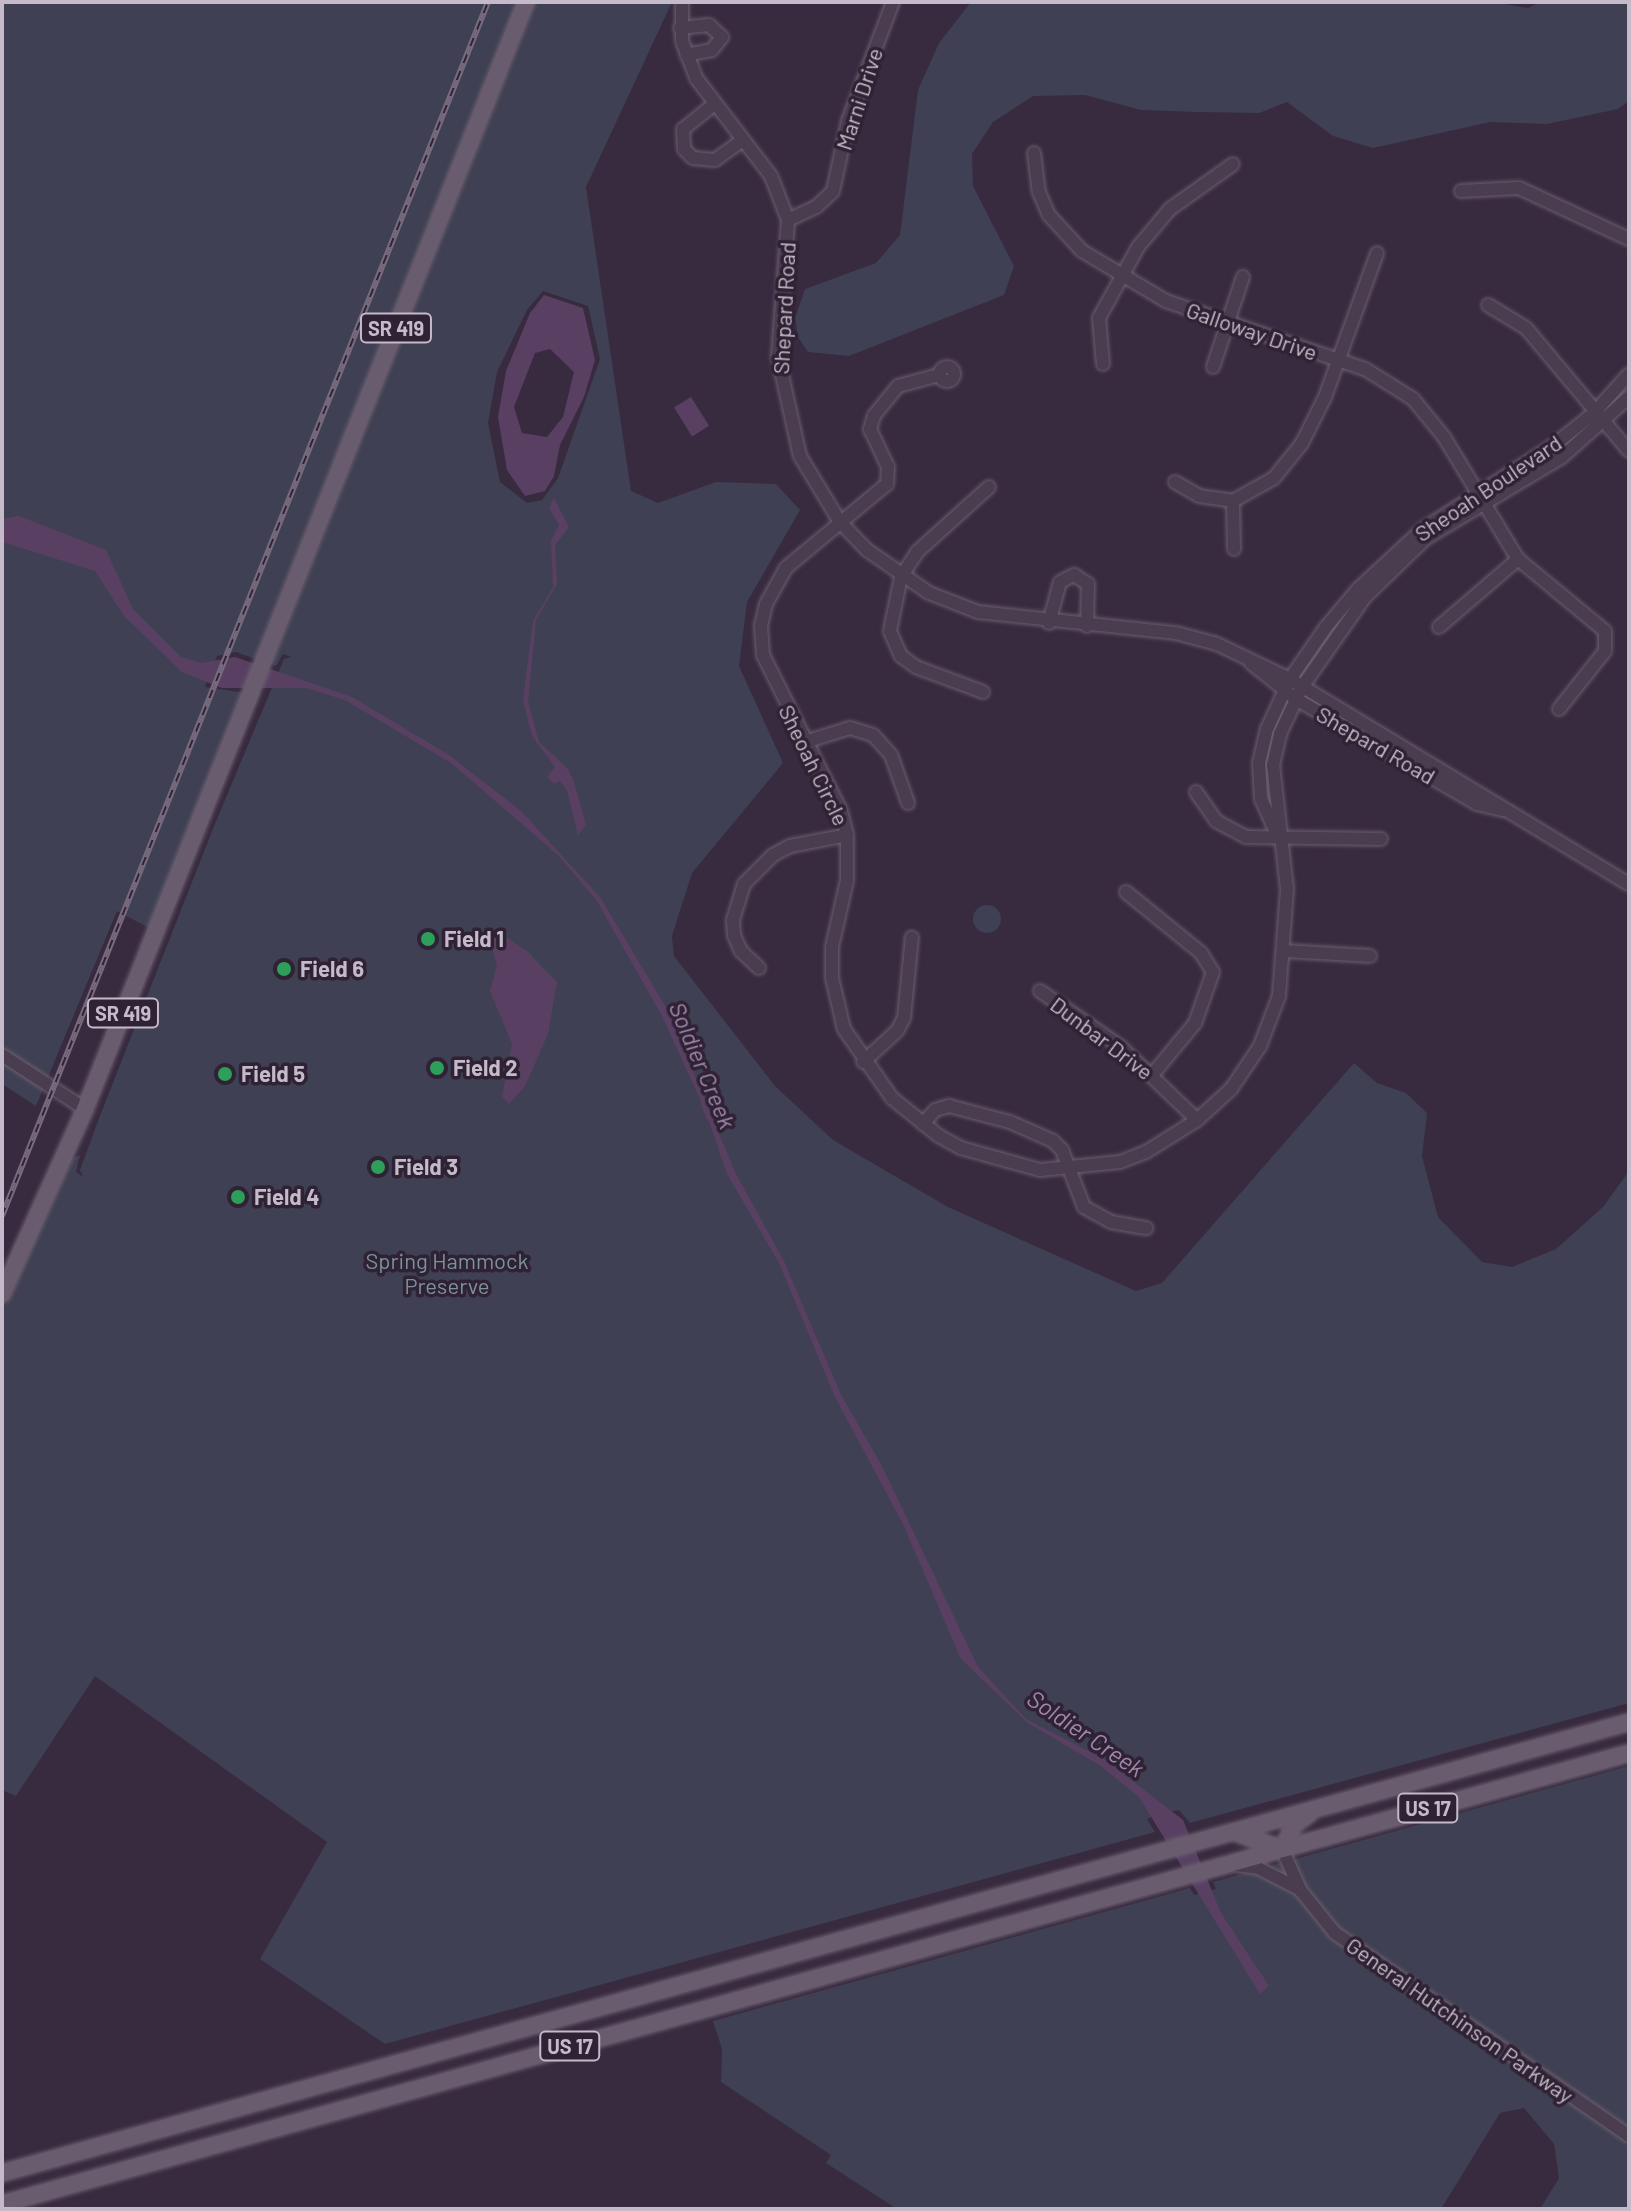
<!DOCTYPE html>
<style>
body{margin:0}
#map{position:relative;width:1631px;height:2211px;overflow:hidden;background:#382a3f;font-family:Barlow,sans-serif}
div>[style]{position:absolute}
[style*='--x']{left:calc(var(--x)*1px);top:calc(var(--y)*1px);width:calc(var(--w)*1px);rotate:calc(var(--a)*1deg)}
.green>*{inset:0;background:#3f4053}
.round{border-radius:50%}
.water>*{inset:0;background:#594063;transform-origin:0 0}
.stream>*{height:3px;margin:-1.5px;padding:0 1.5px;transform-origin:1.5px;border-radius:1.5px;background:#594063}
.roads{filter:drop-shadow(0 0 2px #6a5e6f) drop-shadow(0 0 2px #6a5e6f)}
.minor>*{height:12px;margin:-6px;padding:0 6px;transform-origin:6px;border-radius:6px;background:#4a3d4f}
.minor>.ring{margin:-6px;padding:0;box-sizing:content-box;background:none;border:12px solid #4a3d4f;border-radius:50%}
.major>*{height:16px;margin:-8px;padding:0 8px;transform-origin:8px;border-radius:8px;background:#695c6e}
.rail>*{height:6px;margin-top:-3px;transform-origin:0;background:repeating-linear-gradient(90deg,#2f2234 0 9px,#796b7f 0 18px);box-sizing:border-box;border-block:2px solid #796b7f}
.dots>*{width:22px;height:22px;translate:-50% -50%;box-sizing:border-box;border:4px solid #2f2234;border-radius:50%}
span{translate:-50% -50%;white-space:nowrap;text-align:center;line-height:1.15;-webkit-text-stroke:7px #2f2234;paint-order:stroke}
.shield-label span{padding:2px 6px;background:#2f2234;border:2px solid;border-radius:6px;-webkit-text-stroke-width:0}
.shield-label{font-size:20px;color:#c5bac9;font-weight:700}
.street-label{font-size:22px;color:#c5bac9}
.poi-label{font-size:22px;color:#c5bac9;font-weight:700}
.left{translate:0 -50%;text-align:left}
.park-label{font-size:22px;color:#7b919c}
.water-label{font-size:24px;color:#a086ac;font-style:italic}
.frame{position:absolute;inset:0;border:4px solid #c5bac9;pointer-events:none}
</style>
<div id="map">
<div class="green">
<i style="clip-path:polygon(2px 2px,520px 2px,258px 660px,236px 652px,217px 656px,205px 687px,245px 693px,151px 929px,117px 911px,36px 1106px,2px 1084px)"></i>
<i style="clip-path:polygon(evenodd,531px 2px,672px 2px,586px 187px,631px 491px,658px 503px,716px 482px,776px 484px,800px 510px,747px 602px,739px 666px,783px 763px,692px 873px,672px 936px,674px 956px,775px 1086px,833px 1140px,948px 1207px,1136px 1291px,1162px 1283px,1354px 1063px,1377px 1083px,1406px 1093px,1427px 1113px,1422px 1156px,1438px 1217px,1482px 1262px,1512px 1267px,1556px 1249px,1603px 1207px,1629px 1171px,1629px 1703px,1190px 1823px,1179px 1810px,1156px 1815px,1147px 1819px,1155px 1832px,385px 2044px,260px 1959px,327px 1842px,95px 1676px,16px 1796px,2px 1790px,2px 1305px,69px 1159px,80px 1155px,76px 1172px,83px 1177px,80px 1170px,101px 1113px,214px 826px,284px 659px,291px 657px,283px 654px,276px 666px,268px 663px,531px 2px,543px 291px,588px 306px,600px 359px,558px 478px,542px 500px,527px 503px,500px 482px,488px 423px,497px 372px,527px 310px,543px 291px)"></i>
<i style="clip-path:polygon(971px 2px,1494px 2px,1528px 8px,1540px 2px,1629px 2px,1629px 101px,1618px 109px,1547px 124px,1490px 122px,1373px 148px,1333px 136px,1287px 102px,1259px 113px,1198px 112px,1141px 110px,1085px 95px,1033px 96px,993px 122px,972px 154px,973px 186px,1014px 266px,1004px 295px,849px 356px,808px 352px,798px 337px,795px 318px,805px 289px,876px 263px,900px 235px,918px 90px,939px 43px)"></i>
<i class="round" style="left:973px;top:905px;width:28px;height:28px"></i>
<i style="clip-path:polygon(1629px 1766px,1629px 2209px,1540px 2209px,1559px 2178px,1554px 2144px,1524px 2108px,1500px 2113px,1441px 2209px,897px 2209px,826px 2163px,831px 2155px,721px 2082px,722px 2049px,713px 2021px,1190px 1888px,1194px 1895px,1216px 1889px,1213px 1882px)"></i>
</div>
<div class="water">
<i style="clip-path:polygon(evenodd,544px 295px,583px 308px,595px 360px,584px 397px,560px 445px,554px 476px,545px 491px,525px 496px,507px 470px,498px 417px,506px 371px,530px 313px,544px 295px,550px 349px,574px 372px,563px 417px,547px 437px,522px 433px,514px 407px,535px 353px,550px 349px)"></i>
<i style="left:691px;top:397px;width:34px;height:20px;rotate:58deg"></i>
<i style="clip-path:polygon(554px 498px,569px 527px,555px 545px,557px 584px,536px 620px,528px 701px,539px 742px,568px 769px,574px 782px,586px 825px,578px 835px,567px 791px,560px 781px,554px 784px,547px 777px,555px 767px,532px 736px,523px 700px,533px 621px,553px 587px,551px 541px,559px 525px,549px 508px)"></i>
<i style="clip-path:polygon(19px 516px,106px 550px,133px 609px,181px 657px,202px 663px,235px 657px,352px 697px,449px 755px,521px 811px,600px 897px,667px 1009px,735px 1172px,784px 1261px,841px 1395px,881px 1464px,978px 1667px,1026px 1719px,1104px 1759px,1183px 1820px,1221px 1913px,1269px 1986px,1260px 1994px,1139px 1797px,1101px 1766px,1028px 1723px,961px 1659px,903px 1524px,835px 1397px,779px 1263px,727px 1174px,706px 1112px,662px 1016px,597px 901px,559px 856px,451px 763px,345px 700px,306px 688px,222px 688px,182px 672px,124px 616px,95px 571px,2px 542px,2px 519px)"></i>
<i style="clip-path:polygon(492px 928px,527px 951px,557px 982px,548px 1034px,525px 1086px,509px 1104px,502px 1096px,512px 1044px,490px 991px,497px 965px,488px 934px)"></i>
</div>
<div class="stream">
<i style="--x:702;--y:1104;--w:16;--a:68"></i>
</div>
<div class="roads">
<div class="minor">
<i style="--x:682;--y:2;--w:39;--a:90"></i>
<i style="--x:682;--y:41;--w:40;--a:69"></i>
<i style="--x:696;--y:78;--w:123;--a:52.6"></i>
<i style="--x:771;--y:176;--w:47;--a:68.9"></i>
<i style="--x:788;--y:220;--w:137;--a:94.2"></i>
<i style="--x:778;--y:357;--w:101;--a:77.5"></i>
<i style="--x:800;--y:456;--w:77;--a:58.8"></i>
<i style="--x:840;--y:522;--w:39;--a:46"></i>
<i style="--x:867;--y:550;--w:75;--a:34.7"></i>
<i style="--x:929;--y:593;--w:53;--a:21.2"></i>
<i style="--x:978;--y:612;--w:199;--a:6.1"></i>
<i style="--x:1176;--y:633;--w:42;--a:15"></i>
<i style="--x:1217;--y:644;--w:81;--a:25.6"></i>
<i style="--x:1290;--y:679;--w:396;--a:31.2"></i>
<i style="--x:680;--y:28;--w:29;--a:-6"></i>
<i style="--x:709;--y:25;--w:18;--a:43"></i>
<i style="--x:722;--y:37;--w:16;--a:128"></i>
<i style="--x:712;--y:50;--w:26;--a:169"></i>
<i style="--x:713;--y:105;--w:38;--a:141"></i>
<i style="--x:683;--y:129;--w:20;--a:87"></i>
<i style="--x:684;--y:149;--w:13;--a:45"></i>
<i style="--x:693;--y:158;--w:22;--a:5"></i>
<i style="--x:715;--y:160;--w:31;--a:-36"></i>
<i style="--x:1034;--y:153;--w:39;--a:83"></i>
<i style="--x:1039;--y:192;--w:25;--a:67"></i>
<i style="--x:1049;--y:215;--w:49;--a:47.5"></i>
<i style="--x:1082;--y:251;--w:98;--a:30.8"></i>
<i style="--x:1166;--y:301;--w:210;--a:18.9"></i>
<i style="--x:1365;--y:369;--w:57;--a:32"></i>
<i style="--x:1413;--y:399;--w:49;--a:50.8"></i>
<i style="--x:1444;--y:437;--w:143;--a:58.8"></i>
<i style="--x:1518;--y:559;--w:113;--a:39.6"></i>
<i style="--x:1605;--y:631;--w:20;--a:90"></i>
<i style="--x:1605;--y:651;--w:74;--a:128.4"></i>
<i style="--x:1461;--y:191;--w:58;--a:-3"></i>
<i style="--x:1519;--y:188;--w:121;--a:24.9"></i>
<i style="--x:788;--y:220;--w:31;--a:-25"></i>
<i style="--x:816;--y:207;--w:23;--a:-43"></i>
<i style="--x:833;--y:191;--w:72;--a:-77.9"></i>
<i style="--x:848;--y:121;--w:127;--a:-69.3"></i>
<i style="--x:1488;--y:305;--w:44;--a:31.2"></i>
<i style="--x:1526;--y:328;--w:160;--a:50.1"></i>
<i style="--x:1103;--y:364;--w:46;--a:-95"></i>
<i style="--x:1099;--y:318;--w:81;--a:-61.2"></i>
<i style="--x:1138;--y:247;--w:50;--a:-49.9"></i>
<i style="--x:1170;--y:209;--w:77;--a:-35.5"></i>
<i class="ring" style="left:940px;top:367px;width:2px;height:2px"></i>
<i style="--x:1213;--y:367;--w:95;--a:-71.6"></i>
<i style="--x:939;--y:375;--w:42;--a:165"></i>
<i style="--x:898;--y:386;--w:38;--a:129"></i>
<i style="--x:874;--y:416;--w:14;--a:107"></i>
<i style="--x:870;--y:429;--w:42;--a:64.7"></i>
<i style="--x:888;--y:467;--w:17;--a:93"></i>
<i style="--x:887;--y:484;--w:131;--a:140.3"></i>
<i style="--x:786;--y:568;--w:41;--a:119.1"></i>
<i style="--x:766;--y:604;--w:23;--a:103"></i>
<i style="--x:761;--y:626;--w:29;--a:86"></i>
<i style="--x:763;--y:655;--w:174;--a:63.4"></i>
<i style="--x:841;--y:811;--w:25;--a:76"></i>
<i style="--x:847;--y:835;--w:45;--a:90"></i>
<i style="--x:847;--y:880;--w:69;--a:102.6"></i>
<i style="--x:832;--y:947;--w:31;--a:90"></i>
<i style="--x:832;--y:978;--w:52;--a:76.8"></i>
<i style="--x:844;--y:1029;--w:84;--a:55.2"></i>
<i style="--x:892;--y:1098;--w:60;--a:39"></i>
<i style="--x:939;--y:1136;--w:25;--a:29"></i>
<i style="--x:961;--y:1148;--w:82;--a:15.6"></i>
<i style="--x:1040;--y:1170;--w:80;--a:-5.7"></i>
<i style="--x:1120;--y:1162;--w:28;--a:-21"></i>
<i style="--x:1146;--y:1152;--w:60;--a:-32.1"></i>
<i style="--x:1197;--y:1120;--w:46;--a:-42.4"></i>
<i style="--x:1231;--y:1089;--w:52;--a:-56"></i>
<i style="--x:1260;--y:1046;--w:53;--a:-69.2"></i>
<i style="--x:1279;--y:996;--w:107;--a:-85.7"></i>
<i style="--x:1287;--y:889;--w:125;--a:-96.4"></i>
<i style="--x:1273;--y:765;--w:32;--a:-77"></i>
<i style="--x:1280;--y:734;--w:52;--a:-64.9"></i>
<i style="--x:1302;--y:687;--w:110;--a:-55"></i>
<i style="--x:1365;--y:597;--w:85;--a:-44"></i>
<i style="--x:1426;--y:538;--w:158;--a:-30.8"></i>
<i style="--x:1562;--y:457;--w:90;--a:-41.8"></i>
<i style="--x:1175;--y:482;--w:28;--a:30"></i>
<i style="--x:1199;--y:496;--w:34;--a:8"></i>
<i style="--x:1233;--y:501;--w:47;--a:-29.3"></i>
<i style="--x:1274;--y:478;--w:45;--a:-51.3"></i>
<i style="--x:1302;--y:443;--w:51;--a:-63.4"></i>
<i style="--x:1325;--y:397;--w:153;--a:-70.1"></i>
<i style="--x:1233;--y:501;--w:48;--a:88.8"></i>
<i style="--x:1049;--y:623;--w:42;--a:-75"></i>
<i style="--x:1060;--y:582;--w:16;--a:-27"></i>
<i style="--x:1074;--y:575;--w:17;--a:33"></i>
<i style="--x:1088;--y:584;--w:42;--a:91.4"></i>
<i style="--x:1439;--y:627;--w:104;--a:-40.7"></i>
<i style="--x:1251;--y:663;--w:58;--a:38.7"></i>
<i style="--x:1296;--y:699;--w:209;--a:30.1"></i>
<i style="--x:1477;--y:804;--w:27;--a:13"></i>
<i style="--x:983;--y:692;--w:72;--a:-159.5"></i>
<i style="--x:916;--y:667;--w:19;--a:-144"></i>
<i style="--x:901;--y:656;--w:27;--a:-114"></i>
<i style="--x:890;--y:631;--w:55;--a:-78.5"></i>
<i style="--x:901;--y:577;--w:30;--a:-57"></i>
<i style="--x:917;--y:552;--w:97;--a:-42.1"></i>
<i style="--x:805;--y:742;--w:47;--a:-17.3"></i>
<i style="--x:850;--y:728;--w:24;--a:17"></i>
<i style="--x:873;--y:735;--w:27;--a:48"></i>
<i style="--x:891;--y:755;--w:51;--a:70.5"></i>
<i style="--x:1196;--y:792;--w:35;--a:55"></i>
<i style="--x:1216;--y:821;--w:34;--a:28"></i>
<i style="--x:1246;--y:837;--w:135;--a:0.8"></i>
<i style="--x:1275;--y:830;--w:34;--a:-114"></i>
<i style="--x:1261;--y:799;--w:36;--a:-93"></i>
<i style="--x:1259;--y:763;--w:35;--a:-77"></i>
<i style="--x:1267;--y:729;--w:55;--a:-65.3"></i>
<i style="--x:1290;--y:679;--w:63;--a:-55.3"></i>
<i style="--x:1326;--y:627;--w:50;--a:-49.9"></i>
<i style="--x:1358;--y:589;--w:88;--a:-42.7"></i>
<i style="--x:1423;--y:529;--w:156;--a:-32.7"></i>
<i style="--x:1554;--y:445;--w:51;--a:-38.7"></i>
<i style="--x:1594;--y:413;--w:52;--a:-48.1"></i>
<i style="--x:1126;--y:892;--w:97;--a:39.1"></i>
<i style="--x:1201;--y:953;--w:22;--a:58"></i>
<i style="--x:1213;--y:972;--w:54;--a:109.4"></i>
<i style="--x:1195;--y:1023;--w:66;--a:129.5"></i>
<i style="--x:1286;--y:951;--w:84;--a:3.4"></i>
<i style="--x:759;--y:968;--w:25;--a:-137"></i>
<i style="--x:741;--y:951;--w:17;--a:-114"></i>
<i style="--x:734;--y:935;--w:15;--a:-94"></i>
<i style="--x:733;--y:920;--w:38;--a:-73"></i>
<i style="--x:744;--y:884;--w:41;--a:-45"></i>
<i style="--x:773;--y:855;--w:19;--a:-28"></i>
<i style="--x:790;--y:846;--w:58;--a:-10.9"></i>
<i style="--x:1040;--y:991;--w:98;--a:34.7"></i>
<i style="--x:1121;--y:1047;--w:105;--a:43.8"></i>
<i style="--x:2;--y:1055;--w:99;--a:33"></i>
<i style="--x:863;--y:1062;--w:46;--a:-42.4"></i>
<i style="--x:897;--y:1031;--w:15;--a:-62"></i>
<i style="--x:904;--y:1018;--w:81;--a:-84.4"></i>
<i style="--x:923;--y:1124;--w:18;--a:-49"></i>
<i style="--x:935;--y:1110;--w:15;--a:-16"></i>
<i style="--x:949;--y:1106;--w:63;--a:14.7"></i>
<i style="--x:1010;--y:1122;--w:47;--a:23.8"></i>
<i style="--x:1053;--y:1141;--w:13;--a:45"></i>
<i style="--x:1062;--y:1150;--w:61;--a:68.9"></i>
<i style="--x:1084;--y:1207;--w:31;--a:29"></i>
<i style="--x:1111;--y:1222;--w:36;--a:10"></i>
<i style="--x:1282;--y:1849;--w:46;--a:65.7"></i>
<i style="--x:1301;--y:1891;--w:54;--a:51"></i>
<i style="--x:1335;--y:1933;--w:357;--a:34.6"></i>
<i style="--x:1235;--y:1865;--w:23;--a:7"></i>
<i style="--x:1258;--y:1868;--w:46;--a:27.1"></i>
</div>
<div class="major">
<i style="--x:2;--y:1294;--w:203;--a:-65.8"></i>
<i style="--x:85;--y:1109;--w:1192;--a:-68.28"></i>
<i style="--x:1239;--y:1834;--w:46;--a:19.2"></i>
<i style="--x:1282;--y:1849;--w:27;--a:-63"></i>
<i style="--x:1294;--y:1825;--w:19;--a:-36"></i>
<i style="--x:2;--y:2173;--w:1688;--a:-15.49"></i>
<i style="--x:2;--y:2204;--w:1688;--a:-15.49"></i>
</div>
</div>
<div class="rail">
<i style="--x:2;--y:1216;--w:1308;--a:-68.18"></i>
</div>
<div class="dots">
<i style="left:428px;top:939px;background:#2e9e5b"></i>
<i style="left:284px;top:969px;background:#2e9e5b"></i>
<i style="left:437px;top:1068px;background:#2e9e5b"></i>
<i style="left:225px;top:1074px;background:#2e9e5b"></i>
<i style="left:378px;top:1167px;background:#2e9e5b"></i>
<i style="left:238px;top:1197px;background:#2e9e5b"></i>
</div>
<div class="shield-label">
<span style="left:396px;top:328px">SR 419</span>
<span style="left:123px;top:1013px">SR 419</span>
<span style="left:1428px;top:1808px">US 17</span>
<span style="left:570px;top:2046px">US 17</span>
</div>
<div class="street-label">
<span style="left:859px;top:99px;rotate:-72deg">Marni Drive</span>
<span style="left:784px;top:308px;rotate:-87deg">Shepard Road</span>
<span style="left:1252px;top:331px;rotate:19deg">Galloway Drive</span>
<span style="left:1488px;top:488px;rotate:-34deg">Sheoah Boulevard</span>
<span style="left:1376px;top:745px;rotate:30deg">Shepard Road</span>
<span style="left:814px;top:765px;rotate:64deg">Sheoah Circle</span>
<span style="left:1102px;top:1038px;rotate:37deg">Dunbar Drive</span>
<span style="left:1460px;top:2020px;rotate:35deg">General Hutchinson Parkway</span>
</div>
<div class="poi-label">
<span class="left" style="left:444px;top:939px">Field 1</span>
<span class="left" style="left:300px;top:969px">Field 6</span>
<span class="left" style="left:453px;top:1068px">Field 2</span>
<span class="left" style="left:241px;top:1074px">Field 5</span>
<span class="left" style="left:394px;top:1167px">Field 3</span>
<span class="left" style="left:254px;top:1197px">Field 4</span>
</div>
<div class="park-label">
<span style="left:447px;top:1273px">Spring Hammock<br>Preserve</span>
</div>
<div class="water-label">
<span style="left:703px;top:1065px;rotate:67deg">Soldier Creek</span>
<span style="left:1086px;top:1733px;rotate:34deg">Soldier Creek</span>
</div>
<div class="frame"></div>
</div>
